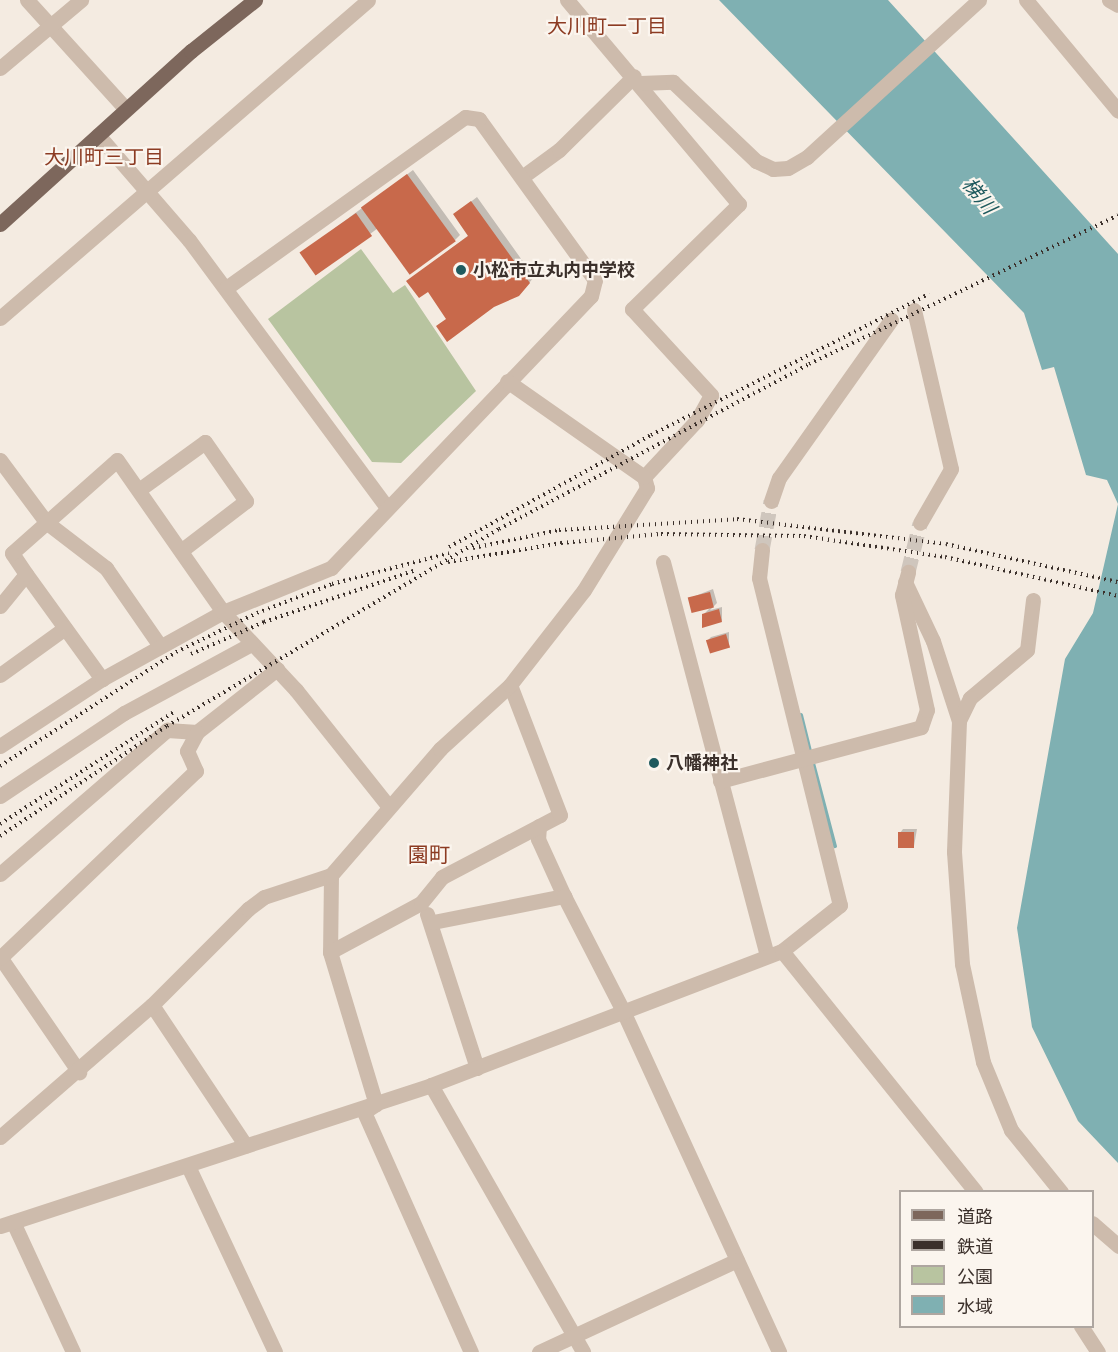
<!DOCTYPE html>
<meta charset="utf-8">
<style>
body{margin:0}
#map{position:relative;width:1118px;height:1352px;overflow:hidden;background:#f4ebe1;font-family:Rubik,"Noto Sans JP",sans-serif}
div>[style]{position:absolute}
[style*='--x']{left:calc(var(--x)*1px);top:calc(var(--y)*1px);width:calc(var(--w)*1px);rotate:calc(var(--a)*1deg)}
.green>*{inset:0;background:#b8c4a0}
.water>*{inset:0;background:#7fb0b2}
.shadow>*{inset:0;background:#0003}
.stream>*{height:4px;margin:-2px;padding:0 2px;transform-origin:2px;border-radius:2px;background:#7fb0b2}
.building>*{inset:0;background:#c8694b;transform-origin:0 0}
.minor-tunnel>*{height:15px;margin-top:-7.5px;transform-origin:0;background:repeating-linear-gradient(90deg,#cfc6bd 0 15px,transparent 0 23px)}
.minor>*{height:15px;margin:-7.5px;padding:0 7.5px;transform-origin:7.5px;border-radius:7.5px;background:#cdbbac}
.major>*{height:15px;margin:-7.5px;padding:0 7.5px;transform-origin:7.5px;border-radius:7.5px;background:#7d675c}
.rail>*{height:4px;margin-top:-2px;transform-origin:0;background:repeating-linear-gradient(90deg,#3b302b 0 1.5px,transparent 0 6px)}
.dots>*{width:16px;height:16px;translate:-50% -50%;box-sizing:border-box;border:3px solid #fbf5ee;border-radius:50%}
span{translate:-50% -50%;white-space:nowrap;text-align:center;line-height:1.15;-webkit-text-stroke:4.5px #fbf5ee;paint-order:stroke}
.poi-label{font-size:18px;color:#3b302b;font-weight:700}
.left{translate:0 -50%;text-align:left}
.neighbourhood-label{font-size:20px;color:#8c3b22}
.water-label{font-size:20px;color:#1f5a5e;font-style:italic}
.quarter-label{font-size:21px;color:#8c3b22}
.legend{position:absolute;left:899px;top:1190px;width:195px;height:138px;box-sizing:border-box;background:#fbf5ee;border:2px solid #aea6a0;margin:0;padding:8px 10px;list-style:none;font-size:18px;color:#3b302b}
.legend li{display:flex;align-items:center;gap:12px;height:30px}
.legend b{width:30px;border:2px solid #aea6a0}
</style>
<div id="map">
<div class="green">
<i style="clip-path:polygon(361px 249px,393px 293px,405px 285px,476px 391px,401px 463px,372px 462px,268px 319px)"></i>
</div>
<div class="water">
<i style="clip-path:polygon(719px 0,888px 0,1118px 254px,1118px 1163px,1078px 1121px,1032px 1027px,1017px 928px,1065px 659px,1093px 613px,1118px 504px,1107px 480px,1086px 475px,1054px 367px,1042px 370px,1024px 313px)"></i>
</div>
<div class="shadow">
<i style="clip-path:polygon(413px 170px,460px 235px,455px 240px,378px 228px,316px 275px,307px 249px)"></i>
<i style="clip-path:polygon(477px 197px,534px 277px,525px 288px,448px 318px,428px 290px,408px 281px,469px 235px,455px 214px)"></i>
<i style="clip-path:polygon(713px 589px,717px 603px,710px 610px,722px 607px,722px 621px,703px 615px,711px 607px,690px 598px)"></i>
<i style="clip-path:polygon(729px 632px,729px 645px,708px 640px,711px 637px)"></i>
<i style="clip-path:polygon(903px 829px,917px 829px,914px 846px,900px 833px)"></i>
</div>
<div class="stream">
<i style="--x:801;--y:715;--w:36;--a:76"></i>
<i style="--x:813;--y:763;--w:86;--a:75.2"></i>
</div>
<div class="building">
<i style="left:407px;top:174px;width:83px;height:57px;rotate:54deg"></i>
<i style="clip-path:polygon(471px 201px,530px 283px,519px 296px,494px 307px,447px 342px,436px 326px,446px 319px,428px 292px,419px 298px,406px 281px,468px 236px,453px 214px)"></i>
<i style="left:356px;top:213px;width:28px;height:69px;rotate:55deg"></i>
<i style="left:710px;top:592px;width:16px;height:23px;rotate:76deg"></i>
<i style="clip-path:polygon(719px 609px,722px 622px,702px 628px,702px 614px)"></i>
<i style="left:726px;top:634px;width:14px;height:21px;rotate:73deg"></i>
<i style="left:898px;top:832px;width:16px;height:16px"></i>
</div>
<div class="minor-tunnel">
<i style="--x:762;--y:550;--w:50;--a:-79.6"></i>
<i style="--x:908;--y:572;--w:50;--a:-76.2"></i>
</div>
<div class="minor">
<i style="--x:27;--y:0;--w:147;--a:47.8"></i>
<i style="--x:567;--y:0;--w:267;--a:49.9"></i>
<i style="--x:739;--y:204;--w:150;--a:135.5"></i>
<i style="--x:632;--y:309;--w:117;--a:47.4"></i>
<i style="--x:711;--y:395;--w:29;--a:119"></i>
<i style="--x:697;--y:420;--w:78;--a:132.9"></i>
<i style="--x:1026;--y:0;--w:144;--a:50.3"></i>
<i style="--x:1109;--y:0;--w:10;--a:29"></i>
<i style="--x:0;--y:68;--w:106;--a:-40"></i>
<i style="--x:640;--y:83;--w:33;--a:-2"></i>
<i style="--x:673;--y:82;--w:115;--a:43.6"></i>
<i style="--x:756;--y:161;--w:19;--a:25"></i>
<i style="--x:773;--y:169;--w:15;--a:-4"></i>
<i style="--x:788;--y:168;--w:22;--a:-30"></i>
<i style="--x:807;--y:157;--w:233;--a:-42.4"></i>
<i style="--x:98;--y:135;--w:139;--a:49.1"></i>
<i style="--x:189;--y:240;--w:331;--a:53.5"></i>
<i style="--x:522;--y:177;--w:46;--a:-36.1"></i>
<i style="--x:559;--y:150;--w:105;--a:-44.6"></i>
<i style="--x:914;--y:310;--w:163;--a:76.9"></i>
<i style="--x:951;--y:469;--w:62;--a:119.9"></i>
<i style="--x:0;--y:318;--w:486;--a:-40.8"></i>
<i style="--x:0;--y:460;--w:77;--a:53.4"></i>
<i style="--x:46;--y:522;--w:76;--a:37.5"></i>
<i style="--x:106;--y:568;--w:95;--a:55.3"></i>
<i style="--x:140;--y:489;--w:80;--a:-35.9"></i>
<i style="--x:205;--y:442;--w:72;--a:55.2"></i>
<i style="--x:246;--y:501;--w:81;--a:142.6"></i>
<i style="--x:771;--y:501;--w:24;--a:-71"></i>
<i style="--x:779;--y:478;--w:194;--a:-54.7"></i>
<i style="--x:762;--y:550;--w:28;--a:96"></i>
<i style="--x:759;--y:578;--w:337;--a:76.1"></i>
<i style="--x:840;--y:905;--w:74;--a:141.6"></i>
<i style="--x:663;--y:562;--w:407;--a:75.2"></i>
<i style="--x:26;--y:574;--w:130;--a:54.1"></i>
<i style="--x:905;--y:582;--w:65;--a:64.6"></i>
<i style="--x:933;--y:641;--w:84;--a:72"></i>
<i style="--x:1033;--y:600;--w:50;--a:96.8"></i>
<i style="--x:1027;--y:650;--w:75;--a:139.9"></i>
<i style="--x:970;--y:698;--w:25;--a:116"></i>
<i style="--x:959;--y:721;--w:131;--a:92.2"></i>
<i style="--x:954;--y:852;--w:112;--a:85.9"></i>
<i style="--x:962;--y:964;--w:100;--a:77.9"></i>
<i style="--x:983;--y:1062;--w:74;--a:67.6"></i>
<i style="--x:1011;--y:1130;--w:80;--a:51.1"></i>
<i style="--x:0;--y:606;--w:41;--a:-50.9"></i>
<i style="--x:26;--y:574;--w:25;--a:-124"></i>
<i style="--x:12;--y:553;--w:140;--a:-41.5"></i>
<i style="--x:117;--y:460;--w:185;--a:55.1"></i>
<i style="--x:223;--y:612;--w:107;--a:46.9"></i>
<i style="--x:296;--y:690;--w:149;--a:51.5"></i>
<i style="--x:0;--y:675;--w:80;--a:-35.9"></i>
<i style="--x:0;--y:746;--w:122;--a:-33.3"></i>
<i style="--x:102;--y:679;--w:138;--a:-29"></i>
<i style="--x:223;--y:612;--w:117;--a:-22.2"></i>
<i style="--x:331;--y:568;--w:376;--a:-46.3"></i>
<i style="--x:591;--y:296;--w:16;--a:-76"></i>
<i style="--x:595;--y:280;--w:198;--a:-125.8"></i>
<i style="--x:479;--y:119;--w:14;--a:-172"></i>
<i style="--x:465;--y:117;--w:294;--a:144.4"></i>
<i style="--x:720;--y:781;--w:208;--a:-15"></i>
<i style="--x:921;--y:727;--w:18;--a:-71"></i>
<i style="--x:927;--y:710;--w:118;--a:-102.3"></i>
<i style="--x:902;--y:595;--w:24;--a:-75"></i>
<i style="--x:0;--y:796;--w:149;--a:-33.8"></i>
<i style="--x:124;--y:713;--w:145;--a:-28.5"></i>
<i style="--x:539;--y:826;--w:13;--a:94"></i>
<i style="--x:538;--y:839;--w:63;--a:65.5"></i>
<i style="--x:0;--y:874;--w:221;--a:-40.8"></i>
<i style="--x:167;--y:730;--w:30;--a:4"></i>
<i style="--x:197;--y:732;--w:102;--a:-38.2"></i>
<i style="--x:331;--y:875;--w:77;--a:90.7"></i>
<i style="--x:330;--y:952;--w:159;--a:73.2"></i>
<i style="--x:376;--y:1104;--w:14;--a:146"></i>
<i style="--x:364;--y:1112;--w:263;--a:66"></i>
<i style="--x:427;--y:914;--w:162;--a:72"></i>
<i style="--x:433;--y:922;--w:134;--a:-11.2"></i>
<i style="--x:564;--y:896;--w:129;--a:62.8"></i>
<i style="--x:623;--y:1011;--w:375;--a:65.4"></i>
<i style="--x:330;--y:952;--w:103;--a:-28.3"></i>
<i style="--x:421;--y:903;--w:33;--a:-51"></i>
<i style="--x:442;--y:877;--w:133;--a:-27.7"></i>
<i style="--x:560;--y:815;--w:139;--a:-111"></i>
<i style="--x:0;--y:957;--w:140;--a:55.5"></i>
<i style="--x:0;--y:958;--w:271;--a:-43.7"></i>
<i style="--x:196;--y:771;--w:22;--a:-114"></i>
<i style="--x:187;--y:751;--w:21;--a:-62"></i>
<i style="--x:152;--y:1005;--w:169;--a:56.3"></i>
<i style="--x:431;--y:1085;--w:307;--a:60.3"></i>
<i style="--x:0;--y:1137;--w:201;--a:-41"></i>
<i style="--x:152;--y:1005;--w:136;--a:-45"></i>
<i style="--x:248;--y:909;--w:20;--a:-37"></i>
<i style="--x:264;--y:897;--w:71;--a:-18.2"></i>
<i style="--x:331;--y:875;--w:167;--a:-49.1"></i>
<i style="--x:440;--y:749;--w:95;--a:-42.4"></i>
<i style="--x:510;--y:685;--w:120;--a:-52.1"></i>
<i style="--x:584;--y:590;--w:120;--a:-58.3"></i>
<i style="--x:647;--y:488;--w:11;--a:-105"></i>
<i style="--x:644;--y:477;--w:167;--a:-145"></i>
<i style="--x:188;--y:1166;--w:205;--a:64.9"></i>
<i style="--x:13;--y:1222;--w:143;--a:65.2"></i>
<i style="--x:1092;--y:1223;--w:35;--a:41"></i>
<i style="--x:0;--y:1226;--w:453;--a:-18.1"></i>
<i style="--x:431;--y:1085;--w:376;--a:-20.9"></i>
<i style="--x:782;--y:951;--w:309;--a:51.2"></i>
<i style="--x:1081;--y:1326;--w:31;--a:57"></i>
<i style="--x:539;--y:1352;--w:218;--a:-24.9"></i>
</div>
<div class="major">
<i style="--x:0;--y:224;--w:258;--a:-42.2"></i>
<i style="--x:191;--y:51;--w:82;--a:-38.6"></i>
</div>
<div class="rail">
<i style="--x:449;--y:547;--w:231;--a:-29"></i>
<i style="--x:651;--y:435;--w:312;--a:-26.9"></i>
<i style="--x:473;--y:548;--w:88;--a:-11.8"></i>
<i style="--x:559;--y:530;--w:178;--a:-3.5"></i>
<i style="--x:737;--y:519;--w:210;--a:6.8"></i>
<i style="--x:946;--y:544;--w:176;--a:12.5"></i>
<i style="--x:448;--y:562;--w:115;--a:-9.5"></i>
<i style="--x:561;--y:543;--w:100;--a:-5.1"></i>
<i style="--x:661;--y:534;--w:143;--a:0.8"></i>
<i style="--x:804;--y:536;--w:143;--a:8.5"></i>
<i style="--x:945;--y:557;--w:177;--a:12.7"></i>
<i style="--x:191;--y:654;--w:80;--a:-23.7"></i>
<i style="--x:264;--y:622;--w:161;--a:-18.9"></i>
<i style="--x:0;--y:766;--w:210;--a:-32.9"></i>
<i style="--x:176;--y:652;--w:90;--a:-25.7"></i>
<i style="--x:257;--y:613;--w:80;--a:-21.1"></i>
<i style="--x:332;--y:584;--w:121;--a:-14.8"></i>
<i style="--x:0;--y:824;--w:207;--a:-32.8"></i>
<i style="--x:0;--y:836;--w:200;--a:-33.4"></i>
<i style="--x:167;--y:726;--w:386;--a:-30.7"></i>
<i style="--x:499;--y:529;--w:351;--a:-28"></i>
<i style="--x:809;--y:364;--w:343;--a:-25.7"></i>
</div>
<div class="dots">
<i style="left:461px;top:270px;background:#1f5a5e"></i>
<i style="left:654px;top:763px;background:#1f5a5e"></i>
</div>
<div class="poi-label">
<span class="left" style="left:473px;top:270px">小松市立丸内中学校</span>
<span class="left" style="left:666px;top:763px">八幡神社</span>
</div>
<div class="neighbourhood-label">
<span style="left:607px;top:26px">大川町一丁目</span>
<span style="left:104px;top:157px">大川町三丁目</span>
</div>
<div class="water-label">
<span style="left:979px;top:196px;rotate:51deg">梯川</span>
</div>
<div class="quarter-label">
<span style="left:429px;top:855px">園町</span>
</div>
<ul class="legend">
<li><b style="height:8px;background:#7d675c"></b>道路</li>
<li><b style="height:8px;background:#3b302b"></b>鉄道</li>
<li><b style="height:16px;background:#b8c4a0"></b>公園</li>
<li><b style="height:16px;background:#7fb0b2"></b>水域</li>
</ul>
</div>
